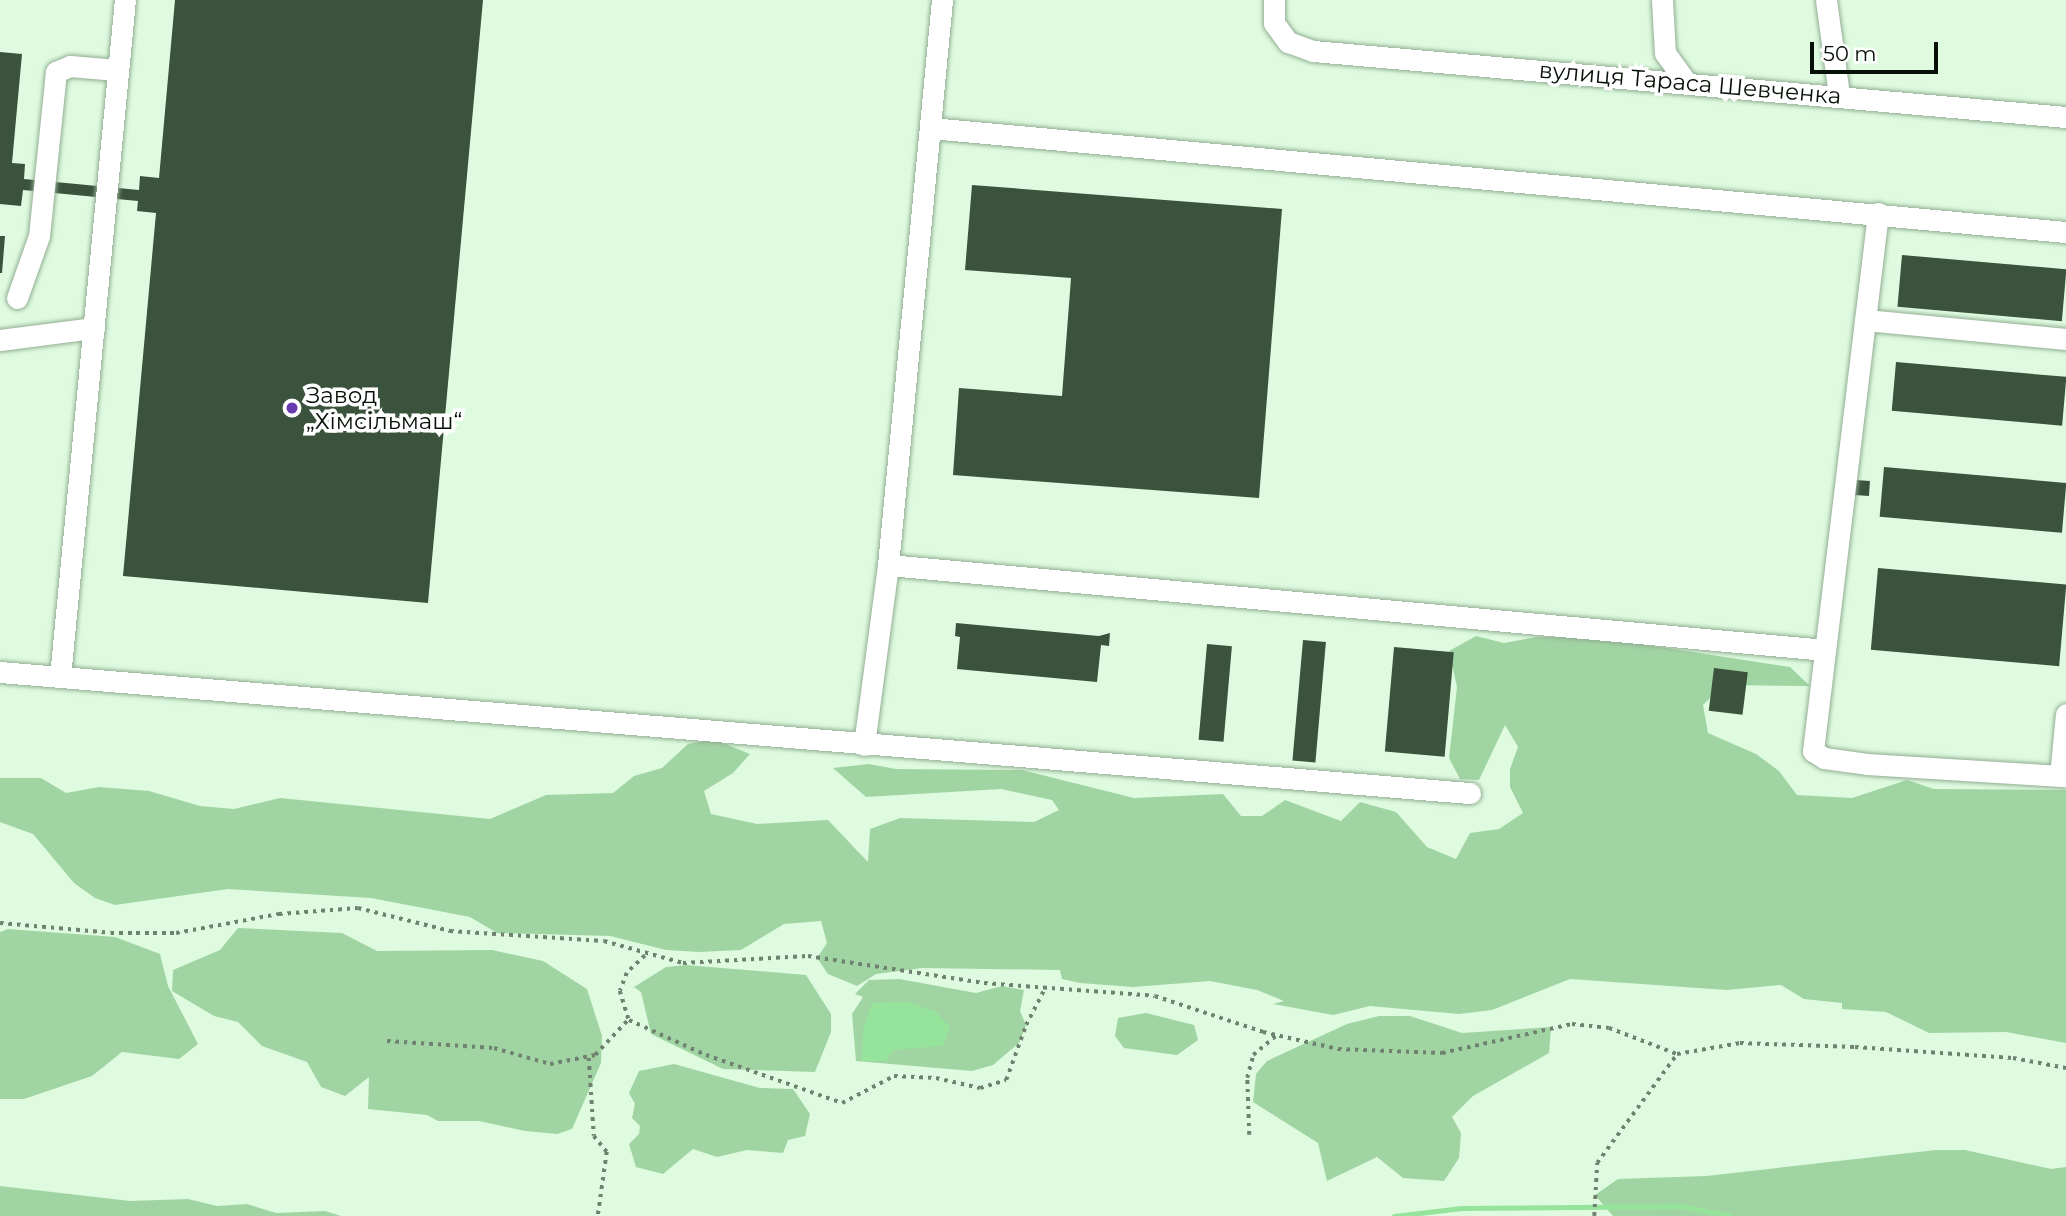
<!DOCTYPE html>
<meta charset="utf-8">
<style>
body{margin:0}
#map{position:relative;width:2066px;height:1216px;overflow:hidden;background:#defbdf;font-family:Montserrat,sans-serif}
div>[style]{position:absolute}
[style*='--x']{left:calc(var(--x)*1px);top:calc(var(--y)*1px);width:calc(var(--w)*1px);rotate:calc(var(--a)*1deg)}
.green>*{inset:0;background:#a1d4a3}
.water>*{inset:0;background:#96e39b}
.stream>*{height:5px;margin:-2.5px;padding:0 2.5px;transform-origin:2.5px;border-radius:2.5px;background:#96e39b}
.building>*{inset:0;background:#3b533c;transform-origin:0 0}
.path>*{height:3.5px;margin-top:-1.75px;transform-origin:0;background:repeating-linear-gradient(90deg,#6f8270 0 3.5px,transparent 0 8.5px)}
.roads{filter:drop-shadow(0 0 2px #92ad93) drop-shadow(0 0 2px #92ad93)}
.minor>*{height:21px;margin:-10.5px;padding:0 10.5px;transform-origin:10.5px;border-radius:10.5px;background:#fff}
.dots>*{width:19px;height:19px;translate:-50% -50%;box-sizing:border-box;border:4px solid #fff;border-radius:50%}
span{translate:-50% -50%;white-space:nowrap;text-align:center;line-height:1.15;-webkit-text-stroke:7px #fff;paint-order:stroke}
.street-label{font-size:23px;color:#071007}
.poi-label{font-size:23px;color:#071007}
.left{translate:0 -50%;text-align:left}
.scale{position:absolute;left:1810px;top:42px;width:128px;height:32px;box-sizing:border-box;border:4px solid #071007;border-top:0;padding-left:9px;font-size:21px;line-height:24px;white-space:nowrap;color:#071007;-webkit-text-stroke:5px #fff;paint-order:stroke}
</style>
<div id="map">
<div class="green">
<i style="clip-path:polygon(1476px 636px,1504px 643px,1537px 637px,1595px 637px,1790px 667px,1810px 686px,1724px 685px,1703px 705px,1708px 733px,1756px 754px,1779px 771px,1797px 795px,1852px 798px,1907px 780px,1934px 789px,2066px 790px,2066px 1043px,2006px 1032px,1929px 1033px,1886px 1012px,1842px 1009px,1842px 1003px,1804px 999px,1781px 985px,1727px 990px,1570px 979px,1492px 1010px,1459px 1014px,1370px 1006px,1333px 1015px,1273px 1004px,1284px 1001px,1257px 990px,1210px 981px,1133px 987px,1080px 983px,1062px 979px,1060px 970px,922px 968px,876px 974px,857px 986px,828px 974px,817px 958px,827px 943px,821px 921px,784px 924px,741px 950px,699px 952px,666px 950px,610px 936px,497px 933px,470px 917px,371px 898px,228px 889px,115px 905px,95px 898px,74px 883px,33px 834px,0 822px,0 778px,41px 778px,66px 793px,99px 787px,149px 791px,200px 806px,234px 809px,280px 798px,490px 819px,546px 795px,613px 793px,634px 776px,662px 768px,688px 744px,713px 739px,750px 754px,733px 773px,704px 791px,711px 814px,757px 824px,828px 820px,868px 862px,870px 829px,900px 818px,1034px 822px,1059px 810px,1052px 800px,1001px 789px,866px 797px,833px 768px,869px 764px,896px 769px,1022px 770px,1134px 798px,1223px 794px,1241px 816px,1262px 816px,1285px 800px,1341px 821px,1360px 802px,1396px 812px,1427px 847px,1456px 859px,1470px 833px,1499px 829px,1523px 813px,1510px 787px,1510px 769px,1518px 747px,1505px 725px,1479px 780px,1460px 779px,1449px 758px,1457px 687px,1449px 651px)"></i>
<i style="clip-path:polygon(238px 928px,342px 933px,377px 951px,492px 950px,543px 961px,587px 989px,602px 1036px,601px 1063px,572px 1129px,557px 1134px,525px 1131px,479px 1121px,438px 1121px,427px 1115px,368px 1109px,369px 1077px,345px 1096px,321px 1087px,307px 1062px,262px 1046px,238px 1022px,214px 1016px,172px 991px,173px 970px,220px 950px)"></i>
<i style="clip-path:polygon(8px 929px,115px 937px,160px 954px,168px 986px,198px 1044px,179px 1059px,122px 1052px,92px 1076px,24px 1099px,0 1099px,0 932px)"></i>
<i style="clip-path:polygon(686px 965px,806px 975px,831px 1014px,831px 1032px,815px 1072px,723px 1069px,651px 1034px,641px 992px,634px 987px,666px 967px)"></i>
<i style="clip-path:polygon(899px 979px,976px 993px,1002px 986px,1024px 990px,1020px 1011px,1026px 1025px,1019px 1043px,993px 1065px,972px 1071px,856px 1061px,852px 1014px,863px 997px,855px 994px,869px 980px)"></i>
<i style="clip-path:polygon(1146px 1013px,1194px 1025px,1198px 1040px,1177px 1055px,1124px 1048px,1115px 1036px,1118px 1018px)"></i>
<i style="clip-path:polygon(1379px 1016px,1410px 1016px,1462px 1033px,1551px 1027px,1549px 1053px,1473px 1096px,1452px 1117px,1461px 1133px,1459px 1158px,1444px 1181px,1403px 1178px,1377px 1157px,1327px 1181px,1318px 1143px,1253px 1102px,1256px 1074px,1267px 1061px,1347px 1024px)"></i>
<i style="clip-path:polygon(674px 1064px,760px 1088px,793px 1089px,810px 1114px,805px 1136px,788px 1140px,783px 1153px,747px 1150px,717px 1157px,693px 1149px,663px 1174px,636px 1167px,629px 1144px,639px 1134px,640px 1126px,632px 1118px,635px 1104px,629px 1093px,639px 1071px)"></i>
<i style="clip-path:polygon(1936px 1150px,1965px 1150px,2051px 1169px,2066px 1167px,2066px 1216px,1613px 1216px,1595px 1195px,1618px 1179px,1706px 1176px)"></i>
<i style="clip-path:polygon(0 1186px,130px 1201px,188px 1199px,217px 1206px,247px 1204px,276px 1213px,325px 1211px,341px 1216px,0 1216px)"></i>
</div>
<div class="water">
<i style="clip-path:polygon(909px 1002px,936px 1012px,950px 1027px,943px 1046px,893px 1050px,886px 1061px,862px 1061px,863px 1029px,872px 1003px)"></i>
</div>
<div class="stream">
<i style="--x:1394;--y:1216;--w:68;--a:-6.7"></i>
<i style="--x:1462;--y:1208;--w:220;--a:-0.5"></i>
<i style="--x:1682;--y:1206;--w:49;--a:11.8"></i>
</div>
<div class="building">
<i style="clip-path:polygon(175px 0,483px 0,428px 603px,123px 576px,156px 213px,137px 211px,138px 201px,23px 190px,21px 206px,0 204px,0 52px,22px 54px,12px 163px,25px 164px,24px 179px,139px 190px,140px 176px,159px 178px)"></i>
<i style="clip-path:polygon(972px 185px,1282px 209px,1259px 498px,953px 475px,959px 388px,1062px 396px,1071px 278px,965px 270px)"></i>
<i style="clip-path:polygon(0 236px,5px 236px,2px 273px,0 273px)"></i>
<i style="left:1902px;top:255px;width:165px;height:52px;rotate:5deg"></i>
<i style="left:1896px;top:362px;width:171px;height:49px;rotate:5deg"></i>
<i style="left:1884px;top:467px;width:183px;height:50px;rotate:5deg"></i>
<i style="left:1856px;top:480px;width:14px;height:15px;rotate:4deg"></i>
<i style="left:1878px;top:568px;width:189px;height:82px;rotate:5deg"></i>
<i style="clip-path:polygon(956px 623px,1099px 636px,1110px 633px,1109px 646px,1101px 645px,1097px 682px,957px 669px,960px 637px,955px 636px)"></i>
<i style="left:1303px;top:640px;width:23px;height:121px;rotate:5deg"></i>
<i style="left:1207px;top:644px;width:25px;height:96px;rotate:5deg"></i>
<i style="left:1394px;top:647px;width:60px;height:105px;rotate:5deg"></i>
<i style="left:1714px;top:668px;width:34px;height:43px;rotate:7deg"></i>
</div>
<div class="path">
<i style="--x:0;--y:923;--w:111;--a:5.1"></i>
<i style="--x:111;--y:933;--w:65;--a:0"></i>
<i style="--x:176;--y:933;--w:105;--a:-10.5"></i>
<i style="--x:279;--y:914;--w:79;--a:-4.3"></i>
<i style="--x:358;--y:908;--w:95;--a:14"></i>
<i style="--x:450;--y:931;--w:154;--a:3.7"></i>
<i style="--x:604;--y:941;--w:82;--a:15.6"></i>
<i style="--x:683;--y:963;--w:125;--a:-3.2"></i>
<i style="--x:808;--y:956;--w:178;--a:8.7"></i>
<i style="--x:984;--y:983;--w:171;--a:4.3"></i>
<i style="--x:1155;--y:996;--w:114;--a:18.4"></i>
<i style="--x:1263;--y:1032;--w:77;--a:12.8"></i>
<i style="--x:1338;--y:1049;--w:104;--a:2.2"></i>
<i style="--x:1442;--y:1053;--w:133;--a:-12.6"></i>
<i style="--x:1572;--y:1024;--w:37;--a:6"></i>
<i style="--x:1609;--y:1028;--w:73;--a:20.9"></i>
<i style="--x:1677;--y:1054;--w:64;--a:-9.9"></i>
<i style="--x:1740;--y:1043;--w:115;--a:2"></i>
<i style="--x:1855;--y:1047;--w:158;--a:4"></i>
<i style="--x:2013;--y:1058;--w:54;--a:10.7"></i>
<i style="--x:645;--y:956;--w:25;--a:137"></i>
<i style="--x:627;--y:973;--w:19;--a:111"></i>
<i style="--x:620;--y:991;--w:30;--a:73"></i>
<i style="--x:629;--y:1020;--w:85;--a:24.4"></i>
<i style="--x:706;--y:1055;--w:144;--a:19.4"></i>
<i style="--x:842;--y:1103;--w:59;--a:-27.4"></i>
<i style="--x:894;--y:1076;--w:42;--a:2.7"></i>
<i style="--x:936;--y:1078;--w:45;--a:12.8"></i>
<i style="--x:980;--y:1088;--w:27;--a:-17"></i>
<i style="--x:1006;--y:1080;--w:59;--a:-70"></i>
<i style="--x:1026;--y:1025;--w:42;--a:-62.8"></i>
<i style="--x:387;--y:1041;--w:107;--a:3.7"></i>
<i style="--x:494;--y:1048;--w:58;--a:15.9"></i>
<i style="--x:550;--y:1064;--w:46;--a:-11.3"></i>
<i style="--x:595;--y:1055;--w:48;--a:-46.7"></i>
<i style="--x:589;--y:1058;--w:78;--a:86.3"></i>
<i style="--x:594;--y:1136;--w:21;--a:51"></i>
<i style="--x:607;--y:1152;--w:65;--a:98"></i>
<i style="--x:1249;--y:1135;--w:57;--a:-92"></i>
<i style="--x:1247;--y:1078;--w:24;--a:-75"></i>
<i style="--x:1253;--y:1055;--w:31;--a:-40"></i>
<i style="--x:1594;--y:1216;--w:53;--a:-86.8"></i>
<i style="--x:1597;--y:1163;--w:135;--a:-53.7"></i>
</div>
<div class="roads">
<div class="minor">
<i style="--x:1274;--y:0;--w:23;--a:90"></i>
<i style="--x:1274;--y:23;--w:24;--a:54"></i>
<i style="--x:1288;--y:42;--w:27;--a:20"></i>
<i style="--x:1313;--y:51;--w:756;--a:5.01"></i>
<i style="--x:1662;--y:0;--w:53;--a:86.8"></i>
<i style="--x:1665;--y:53;--w:36;--a:54"></i>
<i style="--x:1826;--y:0;--w:96;--a:82.2"></i>
<i style="--x:931;--y:128;--w:1140;--a:5.24"></i>
<i style="--x:1878;--y:213;--w:542;--a:96.89"></i>
<i style="--x:1813;--y:751;--w:13;--a:32"></i>
<i style="--x:1824;--y:758;--w:43;--a:7.9"></i>
<i style="--x:1867;--y:764;--w:199;--a:3.5"></i>
<i style="--x:17;--y:298;--w:66;--a:-70.5"></i>
<i style="--x:39;--y:236;--w:165;--a:-84.1"></i>
<i style="--x:56;--y:72;--w:15;--a:-23"></i>
<i style="--x:70;--y:66;--w:47;--a:4.9"></i>
<i style="--x:1865;--y:320;--w:202;--a:5.4"></i>
<i style="--x:0;--y:340;--w:95;--a:-7.3"></i>
<i style="--x:888;--y:565;--w:941;--a:5.18"></i>
<i style="--x:0;--y:672;--w:1475;--a:4.71"></i>
<i style="--x:60;--y:677;--w:680;--a:-84.52"></i>
<i style="--x:864;--y:745;--w:182;--a:-82.4"></i>
<i style="--x:888;--y:565;--w:568;--a:-84.54"></i>
<i style="--x:2060;--y:776;--w:62;--a:-84.5"></i>
</div>
</div>
<div class="dots">
<i style="left:292px;top:408px;background:#673ab2"></i>
</div>
<div class="street-label">
<span style="left:1690px;top:83px;rotate:5deg">вулиця Тараса Шевченка</span>
</div>
<div class="poi-label">
<span class="left" style="left:306px;top:408px">Завод<br>„Хімсільмаш“</span>
</div>
<div class="scale">50 m</div>
</div>
